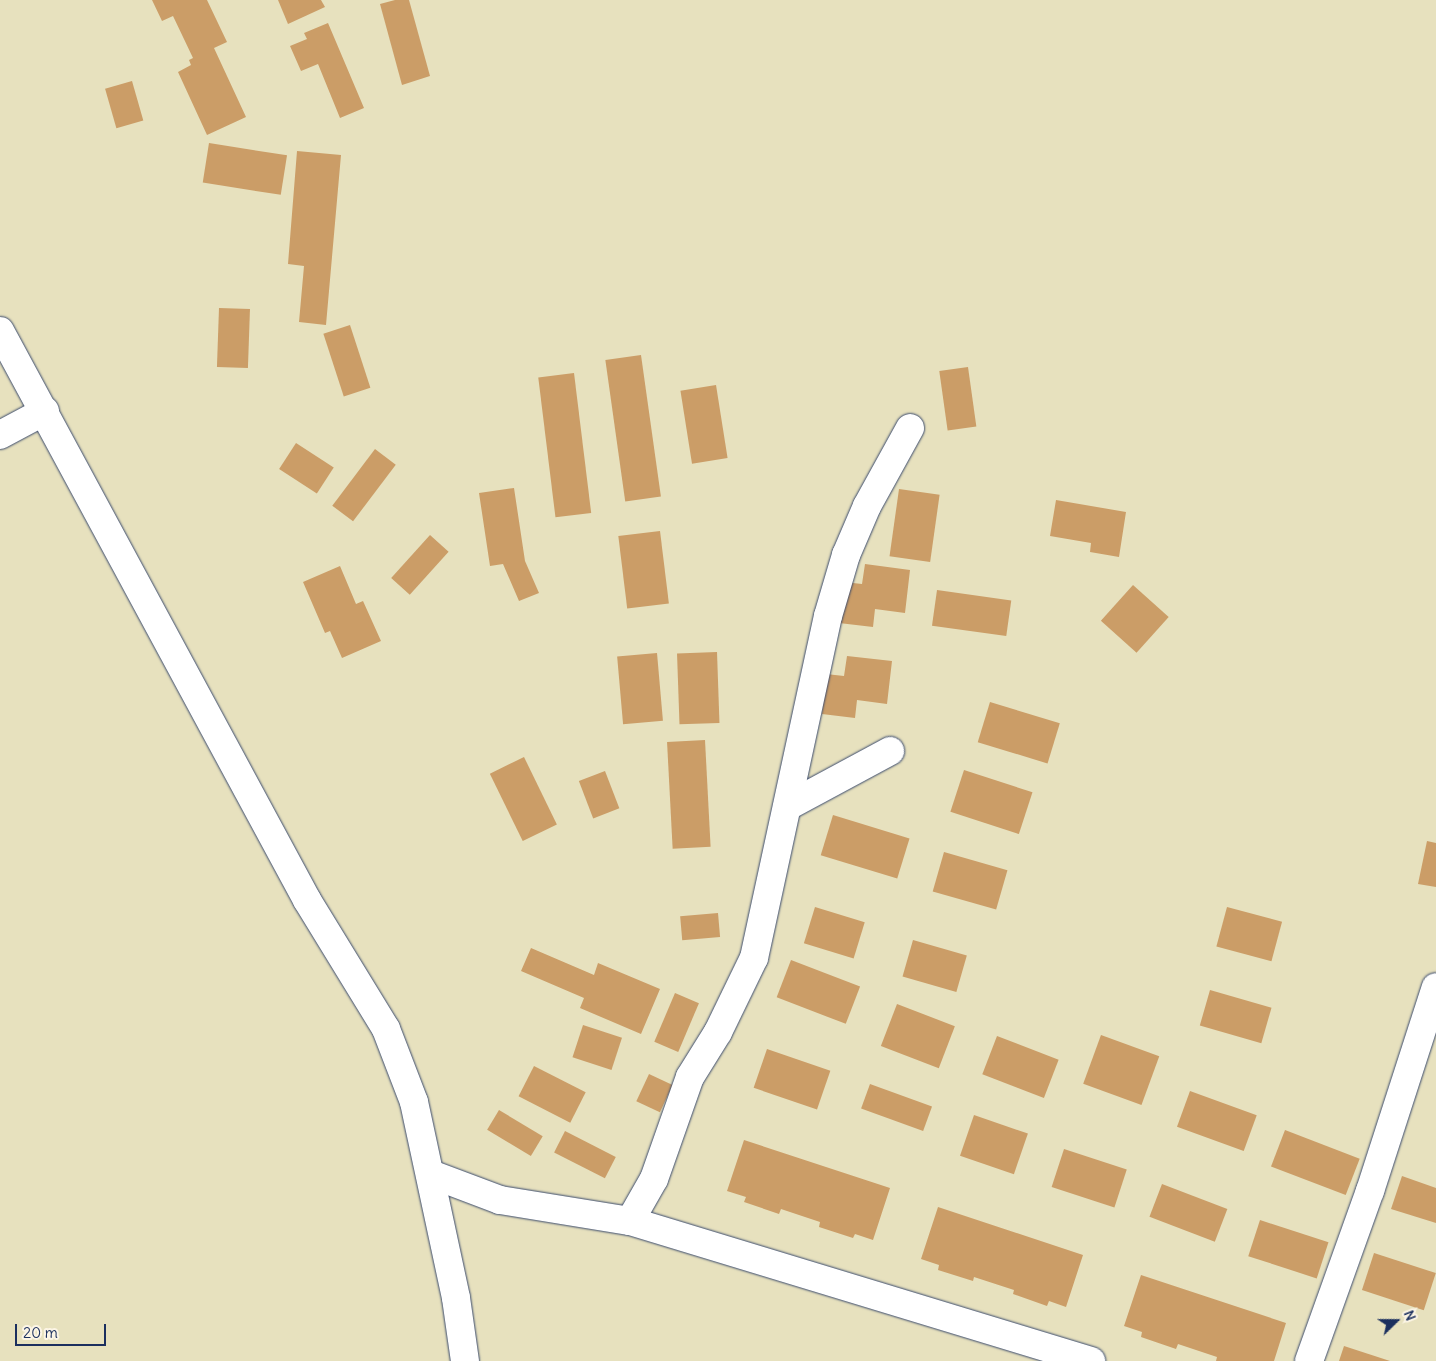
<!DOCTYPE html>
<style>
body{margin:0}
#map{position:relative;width:1436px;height:1361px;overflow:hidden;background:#e7e1be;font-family:Delius,sans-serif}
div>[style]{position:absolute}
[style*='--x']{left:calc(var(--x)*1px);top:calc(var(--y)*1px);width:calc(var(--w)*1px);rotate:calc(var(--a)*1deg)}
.building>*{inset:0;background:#cb9d67;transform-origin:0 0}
.roads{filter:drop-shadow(0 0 1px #3a4a6c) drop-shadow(0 0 1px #3a4a6c)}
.minor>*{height:28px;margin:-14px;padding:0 14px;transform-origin:14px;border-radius:14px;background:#fff}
.major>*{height:28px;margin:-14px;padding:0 14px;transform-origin:14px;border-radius:14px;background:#fff}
span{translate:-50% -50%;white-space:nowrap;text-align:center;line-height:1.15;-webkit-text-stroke:4px #fcf5e5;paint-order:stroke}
.north{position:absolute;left:1371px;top:1296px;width:50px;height:50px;-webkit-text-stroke:4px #fcf5e5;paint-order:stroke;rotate:68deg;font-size:14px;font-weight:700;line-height:20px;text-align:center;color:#1b2f5e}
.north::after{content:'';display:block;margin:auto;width:18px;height:22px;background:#1b2f5e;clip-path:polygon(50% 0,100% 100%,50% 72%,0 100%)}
.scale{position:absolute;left:15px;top:1324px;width:91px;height:22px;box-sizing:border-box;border:2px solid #1b2f5e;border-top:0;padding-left:6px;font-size:15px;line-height:18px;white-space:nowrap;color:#1b2f5e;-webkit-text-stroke:4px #fcf5e5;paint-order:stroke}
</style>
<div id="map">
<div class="building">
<i style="clip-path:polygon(152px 0,207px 0,227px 42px,214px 48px,246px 117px,207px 135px,178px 72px,191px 65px,189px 60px,193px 58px,173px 16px,162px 21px)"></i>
<i style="clip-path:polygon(278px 0,321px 0,325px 7px,288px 24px)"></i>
<i style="clip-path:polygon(395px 0,409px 0,430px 76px,402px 85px,380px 4px)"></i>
<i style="clip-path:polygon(328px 23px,364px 108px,340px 118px,318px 64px,301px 71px,290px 46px,307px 39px,304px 33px)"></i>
<i style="left:132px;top:81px;width:41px;height:28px;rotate:74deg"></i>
<i style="left:209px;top:143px;width:79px;height:40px;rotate:9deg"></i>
<i style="clip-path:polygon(297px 151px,341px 155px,326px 325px,299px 322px,304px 266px,288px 264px)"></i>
<i style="left:219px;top:308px;width:31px;height:59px;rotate:2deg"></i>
<i style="left:350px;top:325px;width:66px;height:28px;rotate:72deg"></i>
<i style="left:641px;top:355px;width:143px;height:36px;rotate:82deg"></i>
<i style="left:968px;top:367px;width:60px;height:29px;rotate:82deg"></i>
<i style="left:574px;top:373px;width:141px;height:36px;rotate:83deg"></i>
<i style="left:716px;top:385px;width:74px;height:36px;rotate:81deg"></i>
<i style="left:296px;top:443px;width:45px;height:31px;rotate:33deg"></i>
<i style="left:375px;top:449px;width:26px;height:71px;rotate:37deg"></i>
<i style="clip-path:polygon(514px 488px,525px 561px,539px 593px,519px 601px,503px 564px,490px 566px,479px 493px)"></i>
<i style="left:899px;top:489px;width:41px;height:68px;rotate:8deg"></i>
<i style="clip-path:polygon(1056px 500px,1126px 512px,1119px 557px,1090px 552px,1091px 543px,1050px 536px)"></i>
<i style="left:660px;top:531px;width:73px;height:42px;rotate:83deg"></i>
<i style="left:430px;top:535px;width:25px;height:58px;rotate:42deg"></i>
<i style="clip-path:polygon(865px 564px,910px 570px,905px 613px,875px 609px,873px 627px,839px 623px,844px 582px,862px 584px)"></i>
<i style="clip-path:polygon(340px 566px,356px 604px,363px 601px,381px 641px,342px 658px,330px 631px,325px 633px,303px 582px)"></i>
<i style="left:1133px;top:585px;width:48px;height:48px;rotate:42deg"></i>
<i style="left:937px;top:590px;width:75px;height:36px;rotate:8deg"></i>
<i style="left:717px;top:652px;width:71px;height:40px;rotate:88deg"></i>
<i style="left:657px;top:653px;width:68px;height:40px;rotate:85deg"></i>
<i style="clip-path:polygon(847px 656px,892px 661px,887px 704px,857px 700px,855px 718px,822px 714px,826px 674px,844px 676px)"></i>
<i style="left:990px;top:702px;width:73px;height:42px;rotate:17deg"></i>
<i style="left:705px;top:740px;width:107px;height:38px;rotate:87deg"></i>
<i style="left:524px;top:757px;width:75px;height:38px;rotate:64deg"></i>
<i style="left:964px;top:770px;width:72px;height:44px;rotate:18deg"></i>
<i style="left:605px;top:771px;width:40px;height:28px;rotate:69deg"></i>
<i style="left:833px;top:815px;width:80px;height:42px;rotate:17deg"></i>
<i style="clip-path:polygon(1427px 841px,1436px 843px,1436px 887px,1418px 884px)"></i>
<i style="left:944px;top:852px;width:66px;height:41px;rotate:16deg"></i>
<i style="left:815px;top:907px;width:52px;height:38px;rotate:17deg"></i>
<i style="left:1227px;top:907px;width:57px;height:41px;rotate:15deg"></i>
<i style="left:718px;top:913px;width:24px;height:38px;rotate:85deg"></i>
<i style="left:913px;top:940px;width:56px;height:38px;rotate:16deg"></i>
<i style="clip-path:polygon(531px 948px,594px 975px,598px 963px,660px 989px,641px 1034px,580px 1008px,584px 998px,521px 971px)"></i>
<i style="left:791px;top:960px;width:74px;height:40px;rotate:21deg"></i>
<i style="left:1210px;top:990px;width:64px;height:37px;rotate:16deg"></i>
<i style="left:675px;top:993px;width:26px;height:53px;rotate:23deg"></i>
<i style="left:897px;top:1004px;width:62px;height:45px;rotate:21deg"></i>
<i style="left:583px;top:1025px;width:41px;height:34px;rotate:18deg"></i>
<i style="left:1101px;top:1035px;width:62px;height:52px;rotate:20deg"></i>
<i style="left:997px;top:1036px;width:66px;height:41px;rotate:21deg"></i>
<i style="left:767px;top:1049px;width:67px;height:41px;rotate:19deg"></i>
<i style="left:534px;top:1066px;width:58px;height:34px;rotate:27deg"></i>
<i style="left:649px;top:1074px;width:26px;height:30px;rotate:25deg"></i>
<i style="left:870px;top:1084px;width:66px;height:26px;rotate:20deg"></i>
<i style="left:1190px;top:1091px;width:71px;height:38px;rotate:20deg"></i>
<i style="left:499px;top:1110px;width:51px;height:23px;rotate:31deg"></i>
<i style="left:974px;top:1115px;width:57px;height:43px;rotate:19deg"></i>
<i style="left:1285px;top:1130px;width:80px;height:39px;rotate:21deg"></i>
<i style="left:565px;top:1131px;width:57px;height:24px;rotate:27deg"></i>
<i style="clip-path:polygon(744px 1140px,890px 1188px,873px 1240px,855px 1234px,853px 1238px,819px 1227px,820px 1222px,781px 1209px,779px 1214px,744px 1202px,746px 1197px,727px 1191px)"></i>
<i style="left:1064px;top:1149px;width:66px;height:40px;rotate:18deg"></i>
<i style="clip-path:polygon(1402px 1176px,1436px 1188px,1436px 1223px,1391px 1209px)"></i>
<i style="left:1162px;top:1184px;width:70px;height:35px;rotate:21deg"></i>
<i style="clip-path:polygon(938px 1207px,1083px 1255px,1066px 1307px,1049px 1301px,1047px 1306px,1013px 1294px,1014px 1290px,974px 1277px,973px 1281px,938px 1270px,939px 1265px,921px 1259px)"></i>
<i style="left:1260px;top:1220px;width:72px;height:38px;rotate:18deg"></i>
<i style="left:1374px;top:1253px;width:65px;height:39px;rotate:18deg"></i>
<i style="clip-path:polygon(1141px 1275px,1286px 1323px,1274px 1361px,1216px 1361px,1217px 1357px,1178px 1344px,1176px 1349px,1141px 1337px,1142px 1332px,1124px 1326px)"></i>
<i style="clip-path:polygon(1344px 1346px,1390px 1361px,1339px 1361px)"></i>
</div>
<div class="roads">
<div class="minor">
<i style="--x:0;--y:435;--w:51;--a:-28.1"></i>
<i style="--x:788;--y:806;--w:116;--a:-28.3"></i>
<i style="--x:431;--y:1174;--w:74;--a:20.6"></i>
<i style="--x:500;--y:1200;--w:132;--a:9.2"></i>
<i style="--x:630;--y:1221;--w:482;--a:16.9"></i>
<i style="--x:630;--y:1221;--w:48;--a:-60.3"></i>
<i style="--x:654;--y:1179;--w:108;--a:-70.6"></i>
<i style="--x:690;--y:1077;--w:53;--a:-58.1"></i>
<i style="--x:718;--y:1032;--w:82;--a:-64.1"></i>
<i style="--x:754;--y:958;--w:350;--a:-77.8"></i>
<i style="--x:828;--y:616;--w:64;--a:-73.6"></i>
<i style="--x:846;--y:555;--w:53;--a:-66.8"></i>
<i style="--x:867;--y:506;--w:89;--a:-61.1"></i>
<i style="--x:1309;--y:1361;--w:181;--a:-70.3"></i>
<i style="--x:1370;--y:1191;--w:214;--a:-72.1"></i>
</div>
<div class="major">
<i style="--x:0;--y:331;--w:647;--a:61.65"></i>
<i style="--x:307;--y:900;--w:151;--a:58.5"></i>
<i style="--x:386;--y:1029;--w:78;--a:69"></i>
<i style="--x:414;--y:1102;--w:200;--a:77.9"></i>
<i style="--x:456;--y:1298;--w:64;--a:81.9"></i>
</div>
</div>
<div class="north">N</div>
<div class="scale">20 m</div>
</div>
